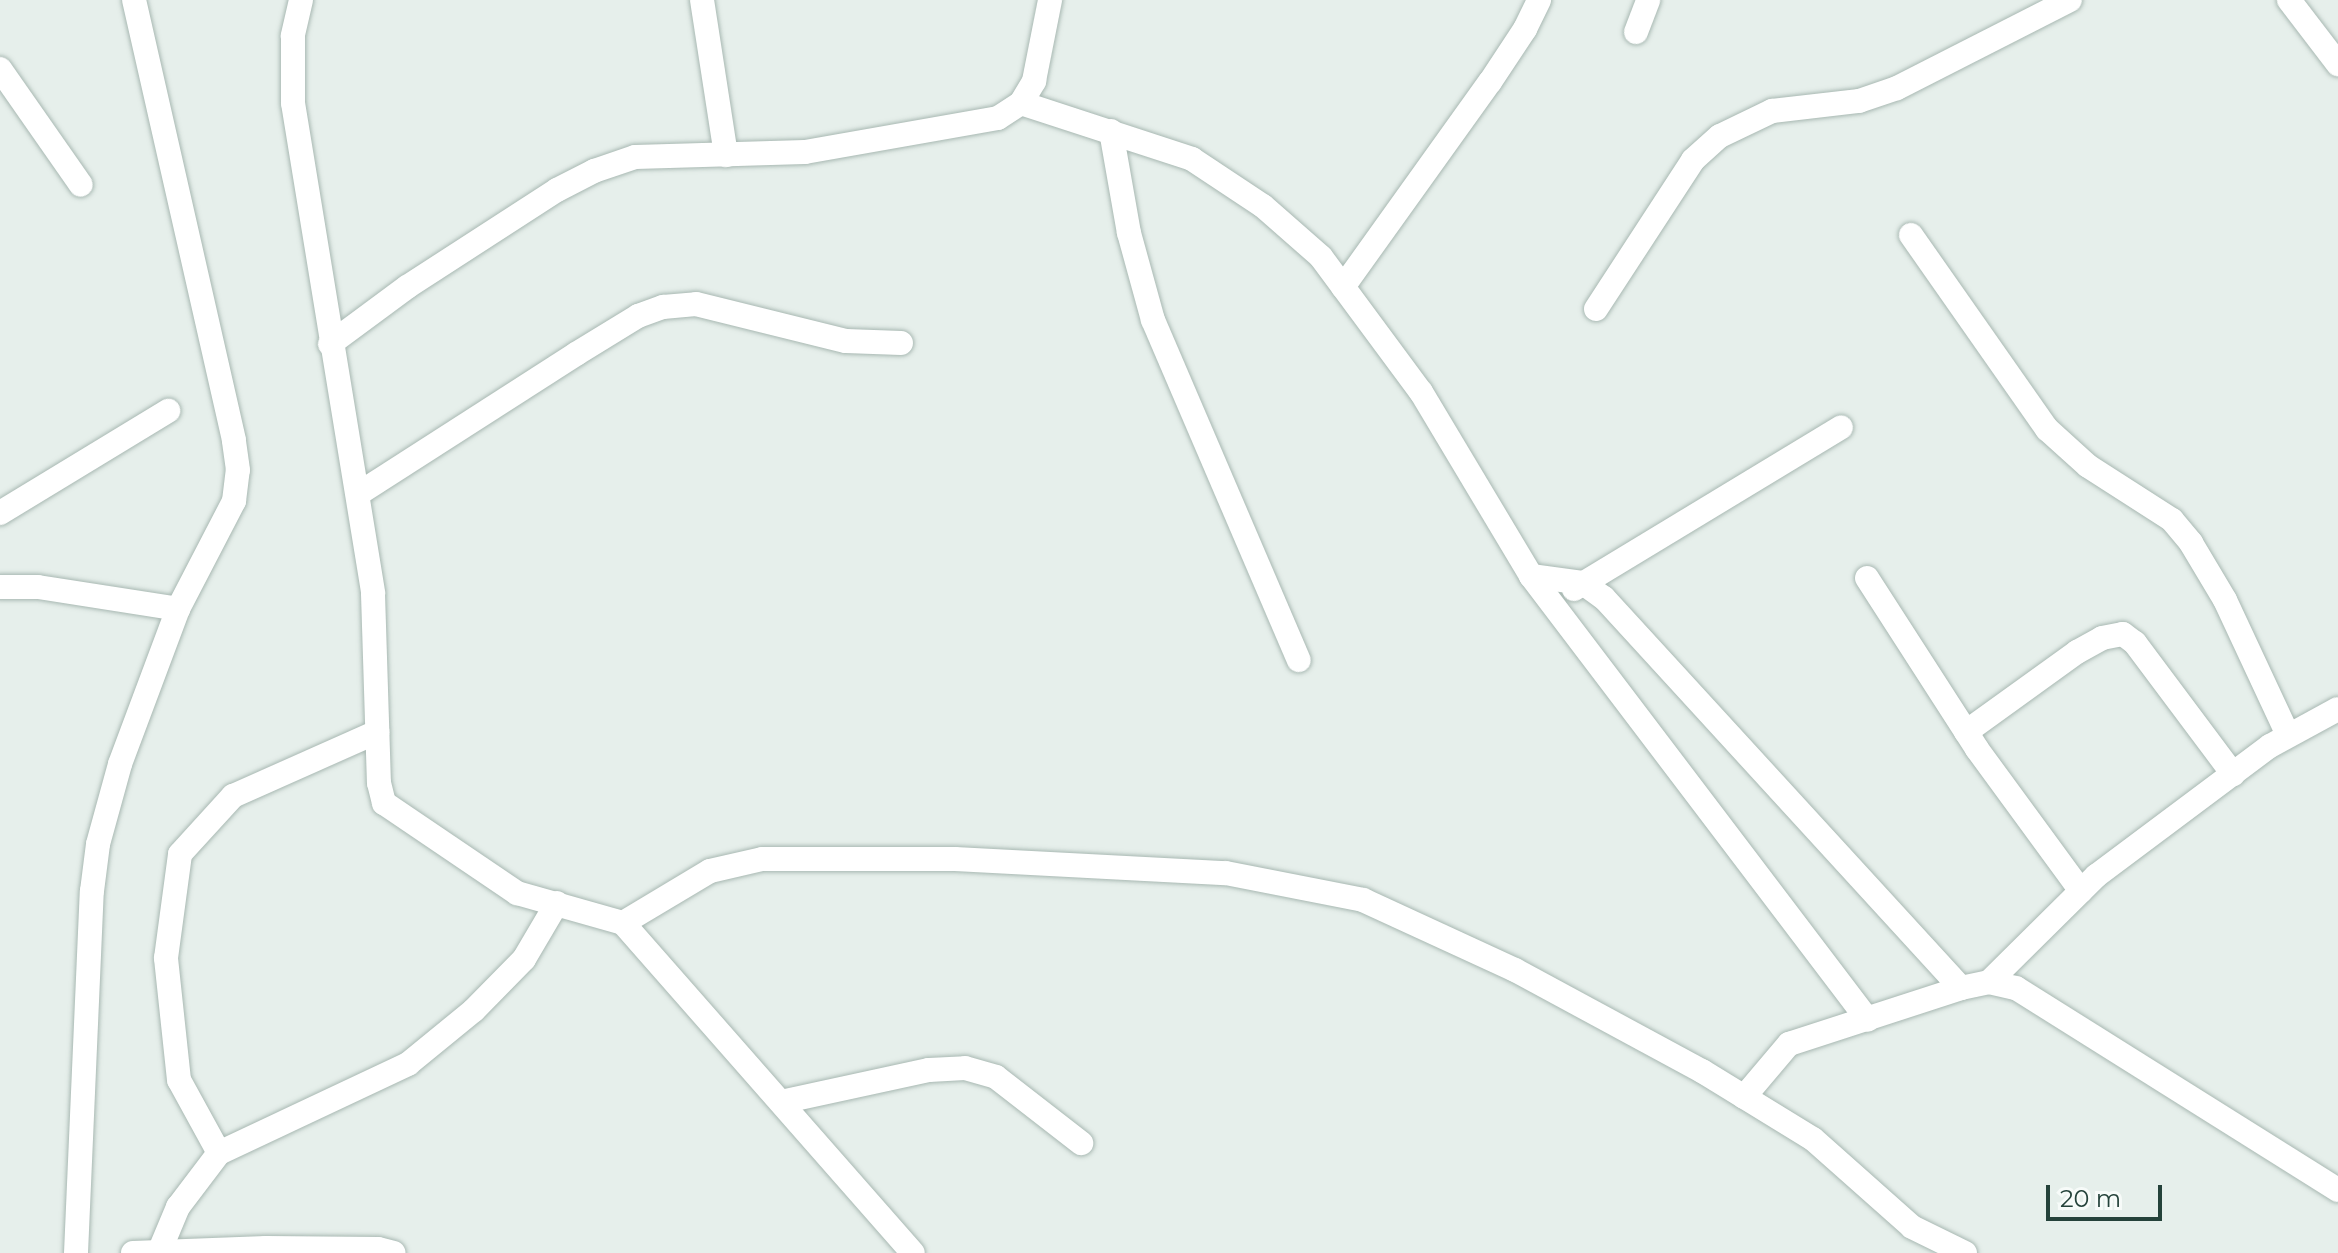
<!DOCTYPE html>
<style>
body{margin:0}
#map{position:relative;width:2338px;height:1253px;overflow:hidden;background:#e6efeb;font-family:Montserrat,sans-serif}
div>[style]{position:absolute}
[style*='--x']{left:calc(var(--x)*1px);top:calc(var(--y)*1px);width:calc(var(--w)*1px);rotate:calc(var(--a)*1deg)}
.roads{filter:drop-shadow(0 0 2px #a8b8b2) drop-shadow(0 0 2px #a8b8b2)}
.street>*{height:24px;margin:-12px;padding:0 12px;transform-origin:12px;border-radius:12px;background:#fff}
.secondary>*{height:24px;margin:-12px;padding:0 12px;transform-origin:12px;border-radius:12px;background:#fff}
span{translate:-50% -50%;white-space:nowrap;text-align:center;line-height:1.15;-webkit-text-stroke:6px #f7fbf9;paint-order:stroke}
.scale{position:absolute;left:2046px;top:1185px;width:116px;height:36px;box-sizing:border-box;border:4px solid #24423a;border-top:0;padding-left:10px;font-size:24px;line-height:28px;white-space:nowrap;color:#24423a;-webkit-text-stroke:6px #f7fbf9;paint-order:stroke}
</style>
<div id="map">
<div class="roads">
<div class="street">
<i style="--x:301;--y:0;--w:37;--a:103"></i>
<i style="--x:293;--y:36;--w:67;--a:90"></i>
<i style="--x:293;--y:103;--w:497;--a:80.7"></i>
<i style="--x:373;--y:594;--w:189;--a:88.2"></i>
<i style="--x:379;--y:783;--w:21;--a:76"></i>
<i style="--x:384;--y:803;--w:161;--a:34.1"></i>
<i style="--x:517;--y:893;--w:110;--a:15.8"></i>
<i style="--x:623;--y:923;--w:439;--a:48.7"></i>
<i style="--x:702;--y:0;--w:157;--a:81.2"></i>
<i style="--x:1636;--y:32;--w:34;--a:-69"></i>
<i style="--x:0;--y:69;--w:141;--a:55.1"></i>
<i style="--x:1021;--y:103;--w:180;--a:18.1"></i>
<i style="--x:1192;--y:159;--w:85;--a:33.5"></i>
<i style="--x:1263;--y:206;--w:77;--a:41.3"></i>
<i style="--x:1321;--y:257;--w:168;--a:53.5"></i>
<i style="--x:1421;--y:392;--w:214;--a:59.1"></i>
<i style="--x:1531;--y:576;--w:557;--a:52.8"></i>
<i style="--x:1111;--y:131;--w:104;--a:80"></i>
<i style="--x:1129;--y:233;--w:90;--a:74.6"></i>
<i style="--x:1153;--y:320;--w:370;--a:66.8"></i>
<i style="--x:1911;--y:235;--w:237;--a:55"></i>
<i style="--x:2047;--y:429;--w:55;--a:42.1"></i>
<i style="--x:2088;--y:466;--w:100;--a:32.7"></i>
<i style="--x:2172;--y:520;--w:30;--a:50"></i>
<i style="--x:2191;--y:543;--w:66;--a:59.2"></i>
<i style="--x:2225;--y:600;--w:149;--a:65"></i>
<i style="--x:1343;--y:287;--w:252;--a:-54.4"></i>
<i style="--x:1490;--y:82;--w:64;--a:-56.6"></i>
<i style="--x:1525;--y:29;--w:32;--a:-64"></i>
<i style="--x:1596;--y:309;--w:178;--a:-56.9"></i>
<i style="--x:1693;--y:160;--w:36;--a:-42"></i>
<i style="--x:1720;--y:136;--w:58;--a:-25.7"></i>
<i style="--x:1772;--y:111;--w:88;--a:-6.6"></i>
<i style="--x:1859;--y:101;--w:40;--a:-18.9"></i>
<i style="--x:1897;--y:88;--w:194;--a:-27"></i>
<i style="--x:330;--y:344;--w:96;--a:-36.5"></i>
<i style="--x:407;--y:287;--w:179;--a:-32.9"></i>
<i style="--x:557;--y:190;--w:42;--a:-27.2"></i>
<i style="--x:594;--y:171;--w:43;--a:-18.9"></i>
<i style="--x:635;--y:157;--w:170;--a:-1.7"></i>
<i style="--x:805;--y:152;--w:196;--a:-10"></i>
<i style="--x:998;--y:118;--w:27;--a:-33"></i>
<i style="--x:1021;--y:103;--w:26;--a:-59"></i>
<i style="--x:1034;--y:81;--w:83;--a:-78.8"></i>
<i style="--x:358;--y:494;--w:259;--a:-32.7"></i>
<i style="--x:576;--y:354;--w:73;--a:-31.5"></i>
<i style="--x:638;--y:316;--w:27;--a:-20"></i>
<i style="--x:663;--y:307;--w:33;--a:-5"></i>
<i style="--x:696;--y:304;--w:154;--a:13.9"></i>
<i style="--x:846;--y:341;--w:55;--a:2.1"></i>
<i style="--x:0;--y:513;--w:197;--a:-31.3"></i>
<i style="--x:1531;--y:576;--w:52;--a:7.7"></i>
<i style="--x:1583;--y:583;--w:26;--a:36"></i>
<i style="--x:1604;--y:598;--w:529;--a:47.53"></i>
<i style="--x:1867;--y:578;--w:203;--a:57.2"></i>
<i style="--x:1977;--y:749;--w:176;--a:53.8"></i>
<i style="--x:0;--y:587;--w:38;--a:0"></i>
<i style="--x:38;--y:587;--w:142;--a:8.9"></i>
<i style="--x:1574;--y:589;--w:312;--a:-31.2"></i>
<i style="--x:1966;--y:732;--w:137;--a:-35.8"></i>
<i style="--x:2077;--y:652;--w:29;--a:-29"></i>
<i style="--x:2102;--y:638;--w:21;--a:-11"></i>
<i style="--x:2123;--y:634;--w:15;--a:37"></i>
<i style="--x:2135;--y:643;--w:164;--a:53.2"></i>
<i style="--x:623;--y:923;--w:101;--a:-30.9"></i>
<i style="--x:710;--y:871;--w:53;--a:-13"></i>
<i style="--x:762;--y:859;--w:193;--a:0"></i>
<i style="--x:955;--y:859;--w:271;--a:3"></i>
<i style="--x:1226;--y:873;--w:140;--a:11.1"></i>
<i style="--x:1363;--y:900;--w:167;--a:24.7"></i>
<i style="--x:1515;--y:970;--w:213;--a:28.4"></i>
<i style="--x:1702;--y:1071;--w:130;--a:31.5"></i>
<i style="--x:1813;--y:1139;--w:132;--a:41.6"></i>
<i style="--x:1912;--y:1227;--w:59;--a:26.1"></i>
<i style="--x:1989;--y:982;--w:151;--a:-44.7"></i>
<i style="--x:2096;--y:876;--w:217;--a:-36.8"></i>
<i style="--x:2270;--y:746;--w:77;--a:-28.6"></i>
<i style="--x:1744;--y:1097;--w:70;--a:-49.7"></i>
<i style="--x:1789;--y:1044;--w:181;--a:-18"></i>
<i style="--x:1961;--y:988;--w:29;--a:-12"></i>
<i style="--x:1989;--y:982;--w:28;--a:13"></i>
<i style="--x:2016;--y:988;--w:380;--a:32.1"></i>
<i style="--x:781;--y:1102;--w:151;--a:-12.2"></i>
<i style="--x:929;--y:1070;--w:36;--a:-3"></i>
<i style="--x:965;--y:1068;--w:32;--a:16"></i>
<i style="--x:996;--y:1077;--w:108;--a:37.8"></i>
<i style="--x:219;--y:1153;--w:83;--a:-118.7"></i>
<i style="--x:179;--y:1080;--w:123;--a:-96.1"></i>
<i style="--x:166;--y:958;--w:105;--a:-82.3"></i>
<i style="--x:180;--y:854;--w:79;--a:-47.6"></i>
<i style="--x:233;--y:796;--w:158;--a:-24"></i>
<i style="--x:160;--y:1250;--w:47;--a:-67.3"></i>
<i style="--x:178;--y:1207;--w:68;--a:-52.8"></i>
<i style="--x:219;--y:1153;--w:209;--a:-25.2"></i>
<i style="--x:408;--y:1064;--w:85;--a:-39.3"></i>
<i style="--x:474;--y:1010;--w:71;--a:-45.6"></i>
<i style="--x:524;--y:959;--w:65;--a:-59.5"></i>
<i style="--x:76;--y:1253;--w:362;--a:-87.5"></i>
<i style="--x:92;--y:891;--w:47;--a:-82.7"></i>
<i style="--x:98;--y:844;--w:83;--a:-74.6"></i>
<i style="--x:120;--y:764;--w:165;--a:-69.5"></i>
<i style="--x:178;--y:609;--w:122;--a:-62.6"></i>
<i style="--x:234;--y:501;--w:31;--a:-83"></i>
<i style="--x:238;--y:470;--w:30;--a:-98"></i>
<i style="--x:234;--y:440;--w:451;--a:-102.8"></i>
<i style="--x:133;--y:1253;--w:133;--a:-2.2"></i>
<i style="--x:266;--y:1248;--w:112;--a:0.5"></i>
<i style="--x:378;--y:1249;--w:16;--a:14"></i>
</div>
<div class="secondary">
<i style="--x:2289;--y:0;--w:81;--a:52.6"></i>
</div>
</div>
<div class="scale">20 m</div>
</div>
